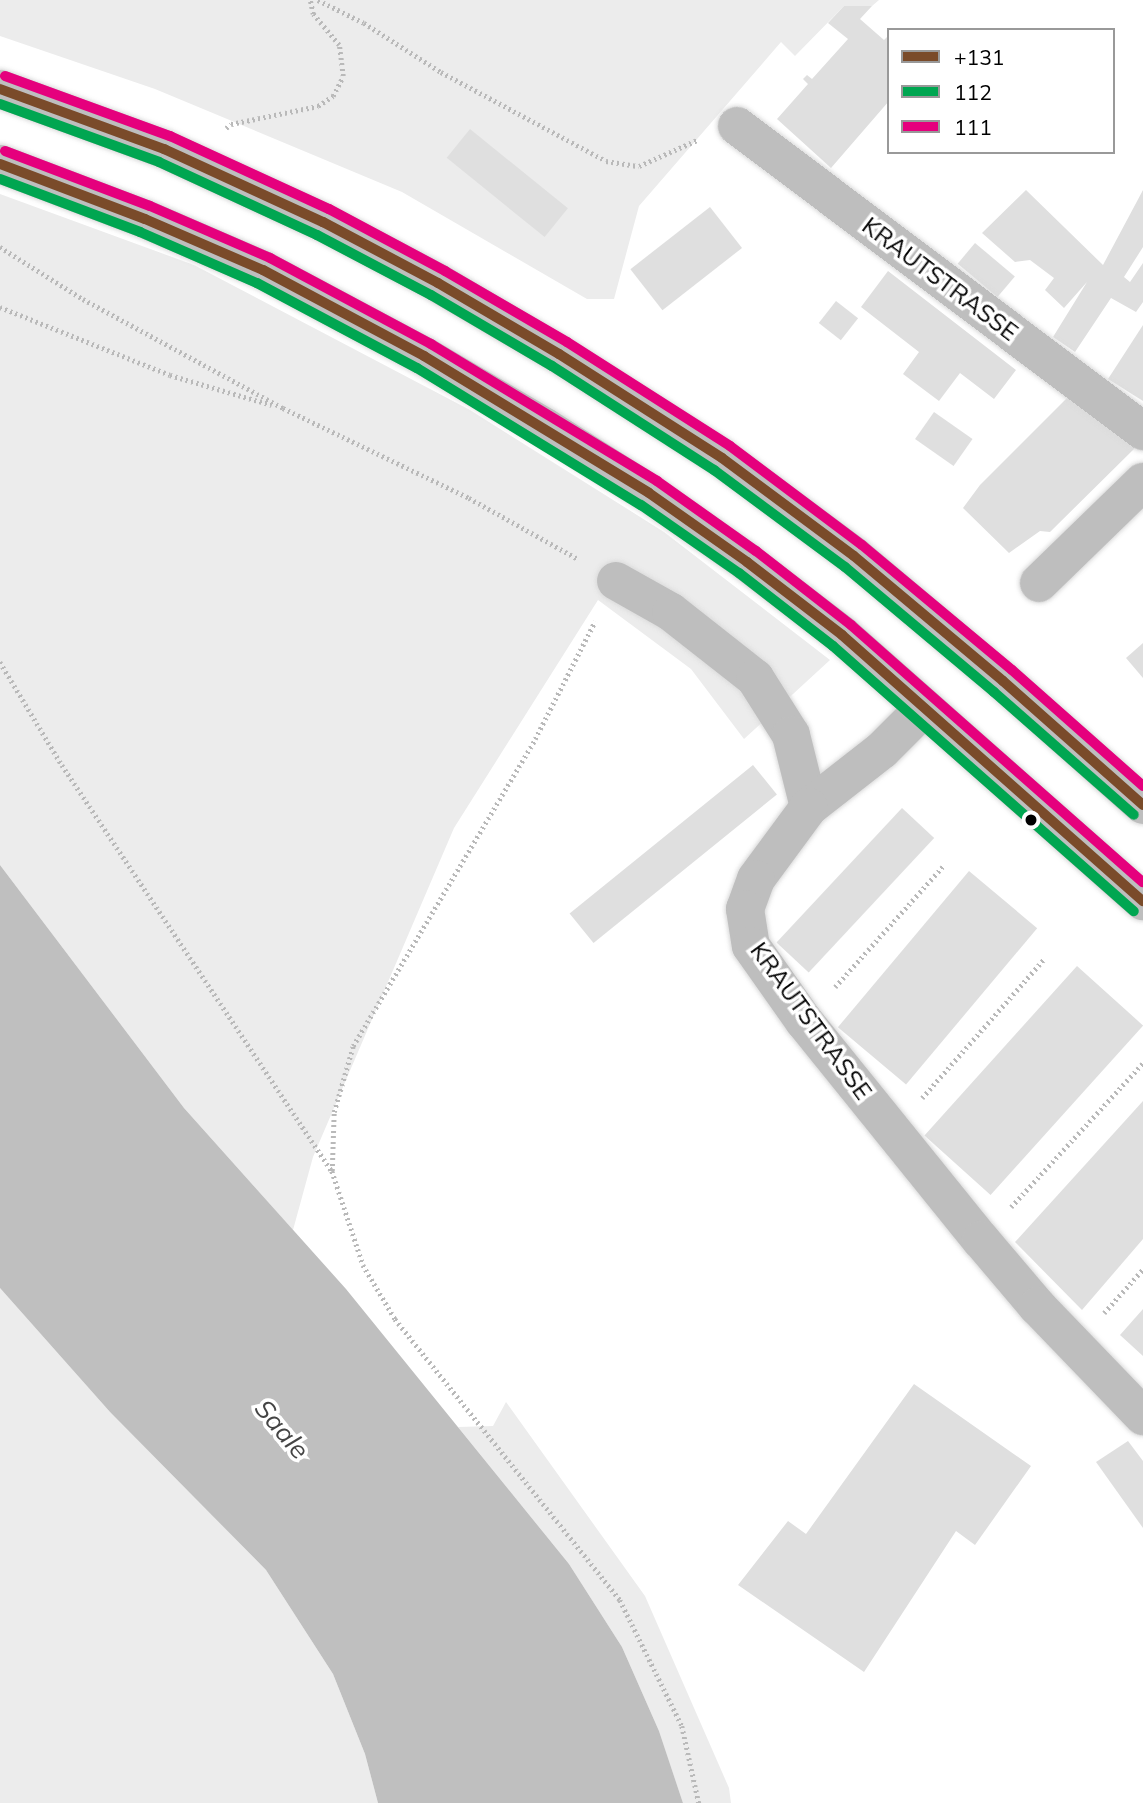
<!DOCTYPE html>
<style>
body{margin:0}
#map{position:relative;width:1143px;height:1803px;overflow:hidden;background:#fff;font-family:Mulish,sans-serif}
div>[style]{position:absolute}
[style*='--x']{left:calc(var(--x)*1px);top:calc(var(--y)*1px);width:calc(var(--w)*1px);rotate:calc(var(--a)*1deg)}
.green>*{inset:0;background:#ececec}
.water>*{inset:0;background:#bfbfbf}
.building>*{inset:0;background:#dfdfdf;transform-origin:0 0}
.path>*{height:4.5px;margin-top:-2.25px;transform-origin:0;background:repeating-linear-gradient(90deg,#b9b9b9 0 2px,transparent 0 5.5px)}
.roads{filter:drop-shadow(0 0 2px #dbdbdb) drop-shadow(0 0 2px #dbdbdb)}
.minor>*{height:38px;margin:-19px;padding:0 19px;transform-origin:19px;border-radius:19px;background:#bebebe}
.major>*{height:38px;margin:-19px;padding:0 19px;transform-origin:19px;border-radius:19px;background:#bebebe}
.bus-1>*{height:10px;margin:-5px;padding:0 5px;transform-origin:5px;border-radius:5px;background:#7a4b2a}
.bus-2>*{height:10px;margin:-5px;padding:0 5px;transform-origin:5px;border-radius:5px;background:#00a651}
.bus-3>*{height:10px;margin:-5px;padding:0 5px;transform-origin:5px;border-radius:5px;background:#e5007d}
.dots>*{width:19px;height:19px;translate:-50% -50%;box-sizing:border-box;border:4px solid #fff;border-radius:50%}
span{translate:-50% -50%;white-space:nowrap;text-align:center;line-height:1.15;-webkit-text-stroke:7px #fff;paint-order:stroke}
.street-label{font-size:24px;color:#000}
.water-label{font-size:26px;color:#444;font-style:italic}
.legend{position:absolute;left:887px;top:28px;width:228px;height:126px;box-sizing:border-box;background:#fff;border:2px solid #999;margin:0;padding:9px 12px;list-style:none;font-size:21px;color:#000}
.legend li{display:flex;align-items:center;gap:14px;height:35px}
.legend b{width:35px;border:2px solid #999}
</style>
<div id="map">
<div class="green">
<i style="clip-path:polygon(0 0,879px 0,872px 6px,844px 6px,795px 56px,781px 42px,639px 206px,614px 299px,587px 299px,402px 192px,155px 89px,0 36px)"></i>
<i style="clip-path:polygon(0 194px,194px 265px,470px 410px,664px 532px,830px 660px,744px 739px,691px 669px,598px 600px,454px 828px,313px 1157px,293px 1230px,184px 1108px,0 865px)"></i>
<i style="clip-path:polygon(0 1288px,110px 1412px,266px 1570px,333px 1674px,365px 1754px,378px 1803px,0 1803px)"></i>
<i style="clip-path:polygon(506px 1402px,645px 1596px,729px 1788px,731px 1803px,683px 1803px,659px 1731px,622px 1647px,569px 1564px,458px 1427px,493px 1426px)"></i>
</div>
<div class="water">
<i style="clip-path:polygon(0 865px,184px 1108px,346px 1289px,569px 1564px,622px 1647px,659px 1731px,683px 1803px,378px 1803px,365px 1754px,333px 1674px,266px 1570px,110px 1412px,0 1288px)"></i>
</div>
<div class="building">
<i style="clip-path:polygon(844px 6px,872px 6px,860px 19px,884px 40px,889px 35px,889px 101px,831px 168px,777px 119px,808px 84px,803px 79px,807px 75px,812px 79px,848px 39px,828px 23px)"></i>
<i style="left:470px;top:129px;width:126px;height:37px;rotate:39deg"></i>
<i style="clip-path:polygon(1026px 190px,1103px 265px,1143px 190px,1143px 247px,1124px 277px,1130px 282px,1143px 263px,1143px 302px,1136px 312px,1111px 298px,1075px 352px,1053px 337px,1087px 282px,1064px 308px,1045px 290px,1054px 278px,1030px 260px,1015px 262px,982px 233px)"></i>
<i style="left:710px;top:207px;width:52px;height:101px;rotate:52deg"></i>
<i style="left:975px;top:243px;width:52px;height:27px;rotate:40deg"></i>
<i style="clip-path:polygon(888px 271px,1016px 370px,994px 399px,960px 373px,939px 401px,903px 374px,919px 352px,861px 307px)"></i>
<i style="left:836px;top:301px;width:28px;height:28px;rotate:38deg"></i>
<i style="clip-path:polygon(1143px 325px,1143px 401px,1108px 379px)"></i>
<i style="clip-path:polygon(1068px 397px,1137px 446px,1050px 532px,1040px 531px,1009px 553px,963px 508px,980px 485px)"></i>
<i style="left:934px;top:412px;width:47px;height:33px;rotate:35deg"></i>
<i style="clip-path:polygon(1143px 643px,1143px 678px,1126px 658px)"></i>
<i style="left:753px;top:765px;width:38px;height:236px;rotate:51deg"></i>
<i style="left:902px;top:808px;width:44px;height:184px;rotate:43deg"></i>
<i style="left:969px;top:871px;width:89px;height:204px;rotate:40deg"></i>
<i style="left:1077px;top:966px;width:89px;height:228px;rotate:42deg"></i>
<i style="clip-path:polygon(1143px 1101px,1143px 1239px,1082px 1310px,1015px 1242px)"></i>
<i style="clip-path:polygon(1143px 1309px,1143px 1356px,1120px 1335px)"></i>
<i style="clip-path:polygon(914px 1384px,1031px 1466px,975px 1545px,956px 1531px,864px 1672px,738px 1585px,788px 1521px,806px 1534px)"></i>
<i style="clip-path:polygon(1128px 1441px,1143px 1461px,1143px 1528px,1096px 1462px)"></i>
</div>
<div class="path">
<i style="--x:318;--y:0;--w:51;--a:26.6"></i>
<i style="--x:364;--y:23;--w:91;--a:32.5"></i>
<i style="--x:441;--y:72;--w:187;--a:28.3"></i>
<i style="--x:606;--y:161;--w:33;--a:9"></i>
<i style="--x:639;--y:166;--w:64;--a:-24.1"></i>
<i style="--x:226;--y:128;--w:6;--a:-39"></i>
<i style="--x:231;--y:124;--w:89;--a:-11.7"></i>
<i style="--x:318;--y:106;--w:18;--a:-34"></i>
<i style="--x:333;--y:96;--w:22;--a:-63"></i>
<i style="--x:343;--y:76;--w:31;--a:-97"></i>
<i style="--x:339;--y:45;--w:40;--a:-130"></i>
<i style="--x:313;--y:14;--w:14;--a:-102"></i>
<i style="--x:0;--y:247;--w:98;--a:32.1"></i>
<i style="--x:83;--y:299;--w:228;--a:28.6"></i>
<i style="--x:283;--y:408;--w:207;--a:25.8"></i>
<i style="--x:469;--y:498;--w:125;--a:29.2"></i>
<i style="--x:0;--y:307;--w:183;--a:21.8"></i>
<i style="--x:170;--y:375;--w:106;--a:16.4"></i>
<i style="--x:0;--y:662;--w:120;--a:59"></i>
<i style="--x:62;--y:765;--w:488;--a:56.4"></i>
<i style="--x:332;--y:1171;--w:99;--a:71.7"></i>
<i style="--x:363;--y:1265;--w:63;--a:59.3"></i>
<i style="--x:395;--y:1319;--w:360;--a:51.3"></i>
<i style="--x:620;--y:1600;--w:140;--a:63.8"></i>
<i style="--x:682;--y:1726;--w:79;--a:77.6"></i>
<i style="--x:835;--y:987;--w:164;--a:-48.2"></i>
<i style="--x:922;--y:1098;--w:185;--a:-48.7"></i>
<i style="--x:332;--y:1171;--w:59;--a:-88.1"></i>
<i style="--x:334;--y:1112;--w:69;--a:-73.9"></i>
<i style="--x:353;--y:1046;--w:357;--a:-59.3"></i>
<i style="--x:535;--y:739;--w:132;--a:-63"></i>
<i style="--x:1011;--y:1207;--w:195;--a:-47.5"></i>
<i style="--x:1104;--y:1313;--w:59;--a:-48.4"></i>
</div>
<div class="roads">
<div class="minor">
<i style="--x:737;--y:126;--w:508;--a:36.92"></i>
<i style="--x:616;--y:581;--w:63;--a:29.4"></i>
<i style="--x:671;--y:612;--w:107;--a:38.2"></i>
<i style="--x:755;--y:678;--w:67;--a:57.7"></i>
<i style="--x:791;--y:735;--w:74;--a:76"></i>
<i style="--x:1039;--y:583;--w:145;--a:-44.2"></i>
<i style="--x:924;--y:708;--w:59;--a:135"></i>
<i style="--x:882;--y:750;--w:93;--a:142"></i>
<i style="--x:809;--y:807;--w:89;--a:126.4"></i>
<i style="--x:756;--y:879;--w:32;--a:110"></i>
<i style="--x:745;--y:909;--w:37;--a:81"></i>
<i style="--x:751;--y:946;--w:92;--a:54.8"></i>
<i style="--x:804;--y:1021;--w:282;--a:51.1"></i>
<i style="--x:981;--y:1240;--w:87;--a:49.7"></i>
<i style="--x:1037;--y:1306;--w:153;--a:46.1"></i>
</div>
<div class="major">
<i style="--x:0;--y:89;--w:175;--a:20.1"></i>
<i style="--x:164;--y:149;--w:175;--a:24.7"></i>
<i style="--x:323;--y:222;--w:130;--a:27.9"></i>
<i style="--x:438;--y:283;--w:140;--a:30.4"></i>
<i style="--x:559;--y:354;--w:193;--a:32.5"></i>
<i style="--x:722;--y:458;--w:164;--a:36.6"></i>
<i style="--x:854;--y:556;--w:194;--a:40"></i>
<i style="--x:1003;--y:681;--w:187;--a:41.5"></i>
<i style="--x:0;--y:164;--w:155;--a:20.8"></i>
<i style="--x:145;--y:219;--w:129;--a:23.4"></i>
<i style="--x:263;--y:270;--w:183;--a:28.1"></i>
<i style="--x:424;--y:356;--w:140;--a:30.4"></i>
<i style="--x:545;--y:427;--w:123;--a:32.4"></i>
<i style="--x:649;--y:493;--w:120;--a:35.1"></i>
<i style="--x:747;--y:562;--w:120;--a:37.5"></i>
<i style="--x:842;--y:635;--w:402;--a:41.5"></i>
</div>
</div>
<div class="bus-1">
<i style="--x:0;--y:89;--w:175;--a:20.1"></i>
<i style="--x:164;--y:149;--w:175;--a:24.7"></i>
<i style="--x:323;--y:222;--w:130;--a:27.9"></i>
<i style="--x:438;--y:283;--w:140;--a:30.4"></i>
<i style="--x:559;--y:354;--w:193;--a:32.5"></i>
<i style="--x:722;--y:458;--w:164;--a:36.6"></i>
<i style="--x:854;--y:556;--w:194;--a:40"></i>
<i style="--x:1003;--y:681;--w:187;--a:41.5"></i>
<i style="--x:0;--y:164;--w:155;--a:20.8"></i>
<i style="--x:145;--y:219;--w:129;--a:23.4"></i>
<i style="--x:263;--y:270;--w:183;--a:28.1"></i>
<i style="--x:424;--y:356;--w:263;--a:31.3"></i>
<i style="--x:649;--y:493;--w:120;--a:35.1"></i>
<i style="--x:747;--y:562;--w:120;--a:37.5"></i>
<i style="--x:842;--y:635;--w:402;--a:41.5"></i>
</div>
<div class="bus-2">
<i style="--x:0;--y:104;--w:169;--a:20"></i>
<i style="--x:159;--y:162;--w:174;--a:24.8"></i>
<i style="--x:317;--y:235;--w:129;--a:27.8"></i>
<i style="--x:431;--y:295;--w:140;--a:30.4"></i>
<i style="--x:552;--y:366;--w:193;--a:32.7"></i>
<i style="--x:714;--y:470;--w:163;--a:36.5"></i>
<i style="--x:845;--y:567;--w:194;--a:40"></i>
<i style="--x:994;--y:692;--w:186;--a:41.3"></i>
<i style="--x:0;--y:179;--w:150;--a:20.7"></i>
<i style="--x:140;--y:232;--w:128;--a:23.6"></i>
<i style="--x:257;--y:283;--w:181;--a:28"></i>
<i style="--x:417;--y:368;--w:263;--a:31.5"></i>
<i style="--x:641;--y:505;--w:119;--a:34.8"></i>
<i style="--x:739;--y:573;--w:119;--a:37.8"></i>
<i style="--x:833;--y:646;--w:401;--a:41.4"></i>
</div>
<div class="bus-3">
<i style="--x:5;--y:76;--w:176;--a:20"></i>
<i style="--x:170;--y:136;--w:175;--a:24.7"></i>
<i style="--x:329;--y:209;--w:132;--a:28.1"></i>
<i style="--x:445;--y:271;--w:141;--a:30.2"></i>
<i style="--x:567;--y:342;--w:193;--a:32.5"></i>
<i style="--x:730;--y:446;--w:165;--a:36.9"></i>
<i style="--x:862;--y:545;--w:195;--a:39.8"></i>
<i style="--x:1012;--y:670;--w:175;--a:41.5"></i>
<i style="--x:5;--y:151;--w:155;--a:20.8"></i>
<i style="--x:150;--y:206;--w:131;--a:23.4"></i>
<i style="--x:270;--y:258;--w:183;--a:28.1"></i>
<i style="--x:431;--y:344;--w:264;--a:31.2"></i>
<i style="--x:657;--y:481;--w:121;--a:35.3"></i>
<i style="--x:756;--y:551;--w:120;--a:37.9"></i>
<i style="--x:851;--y:625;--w:389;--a:41.4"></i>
</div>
<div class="dots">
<i style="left:1031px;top:820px;background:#000"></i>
</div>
<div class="street-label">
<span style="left:940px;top:279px;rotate:37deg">KRAUTSTRASSE</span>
<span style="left:811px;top:1021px;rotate:54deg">KRAUTSTRASSE</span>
</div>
<div class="water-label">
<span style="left:282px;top:1429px;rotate:50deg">Saale</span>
</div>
<ul class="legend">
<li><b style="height:9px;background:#7a4b2a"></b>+131</li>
<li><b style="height:9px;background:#00a651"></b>112</li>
<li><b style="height:9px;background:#e5007d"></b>111</li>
</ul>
</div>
